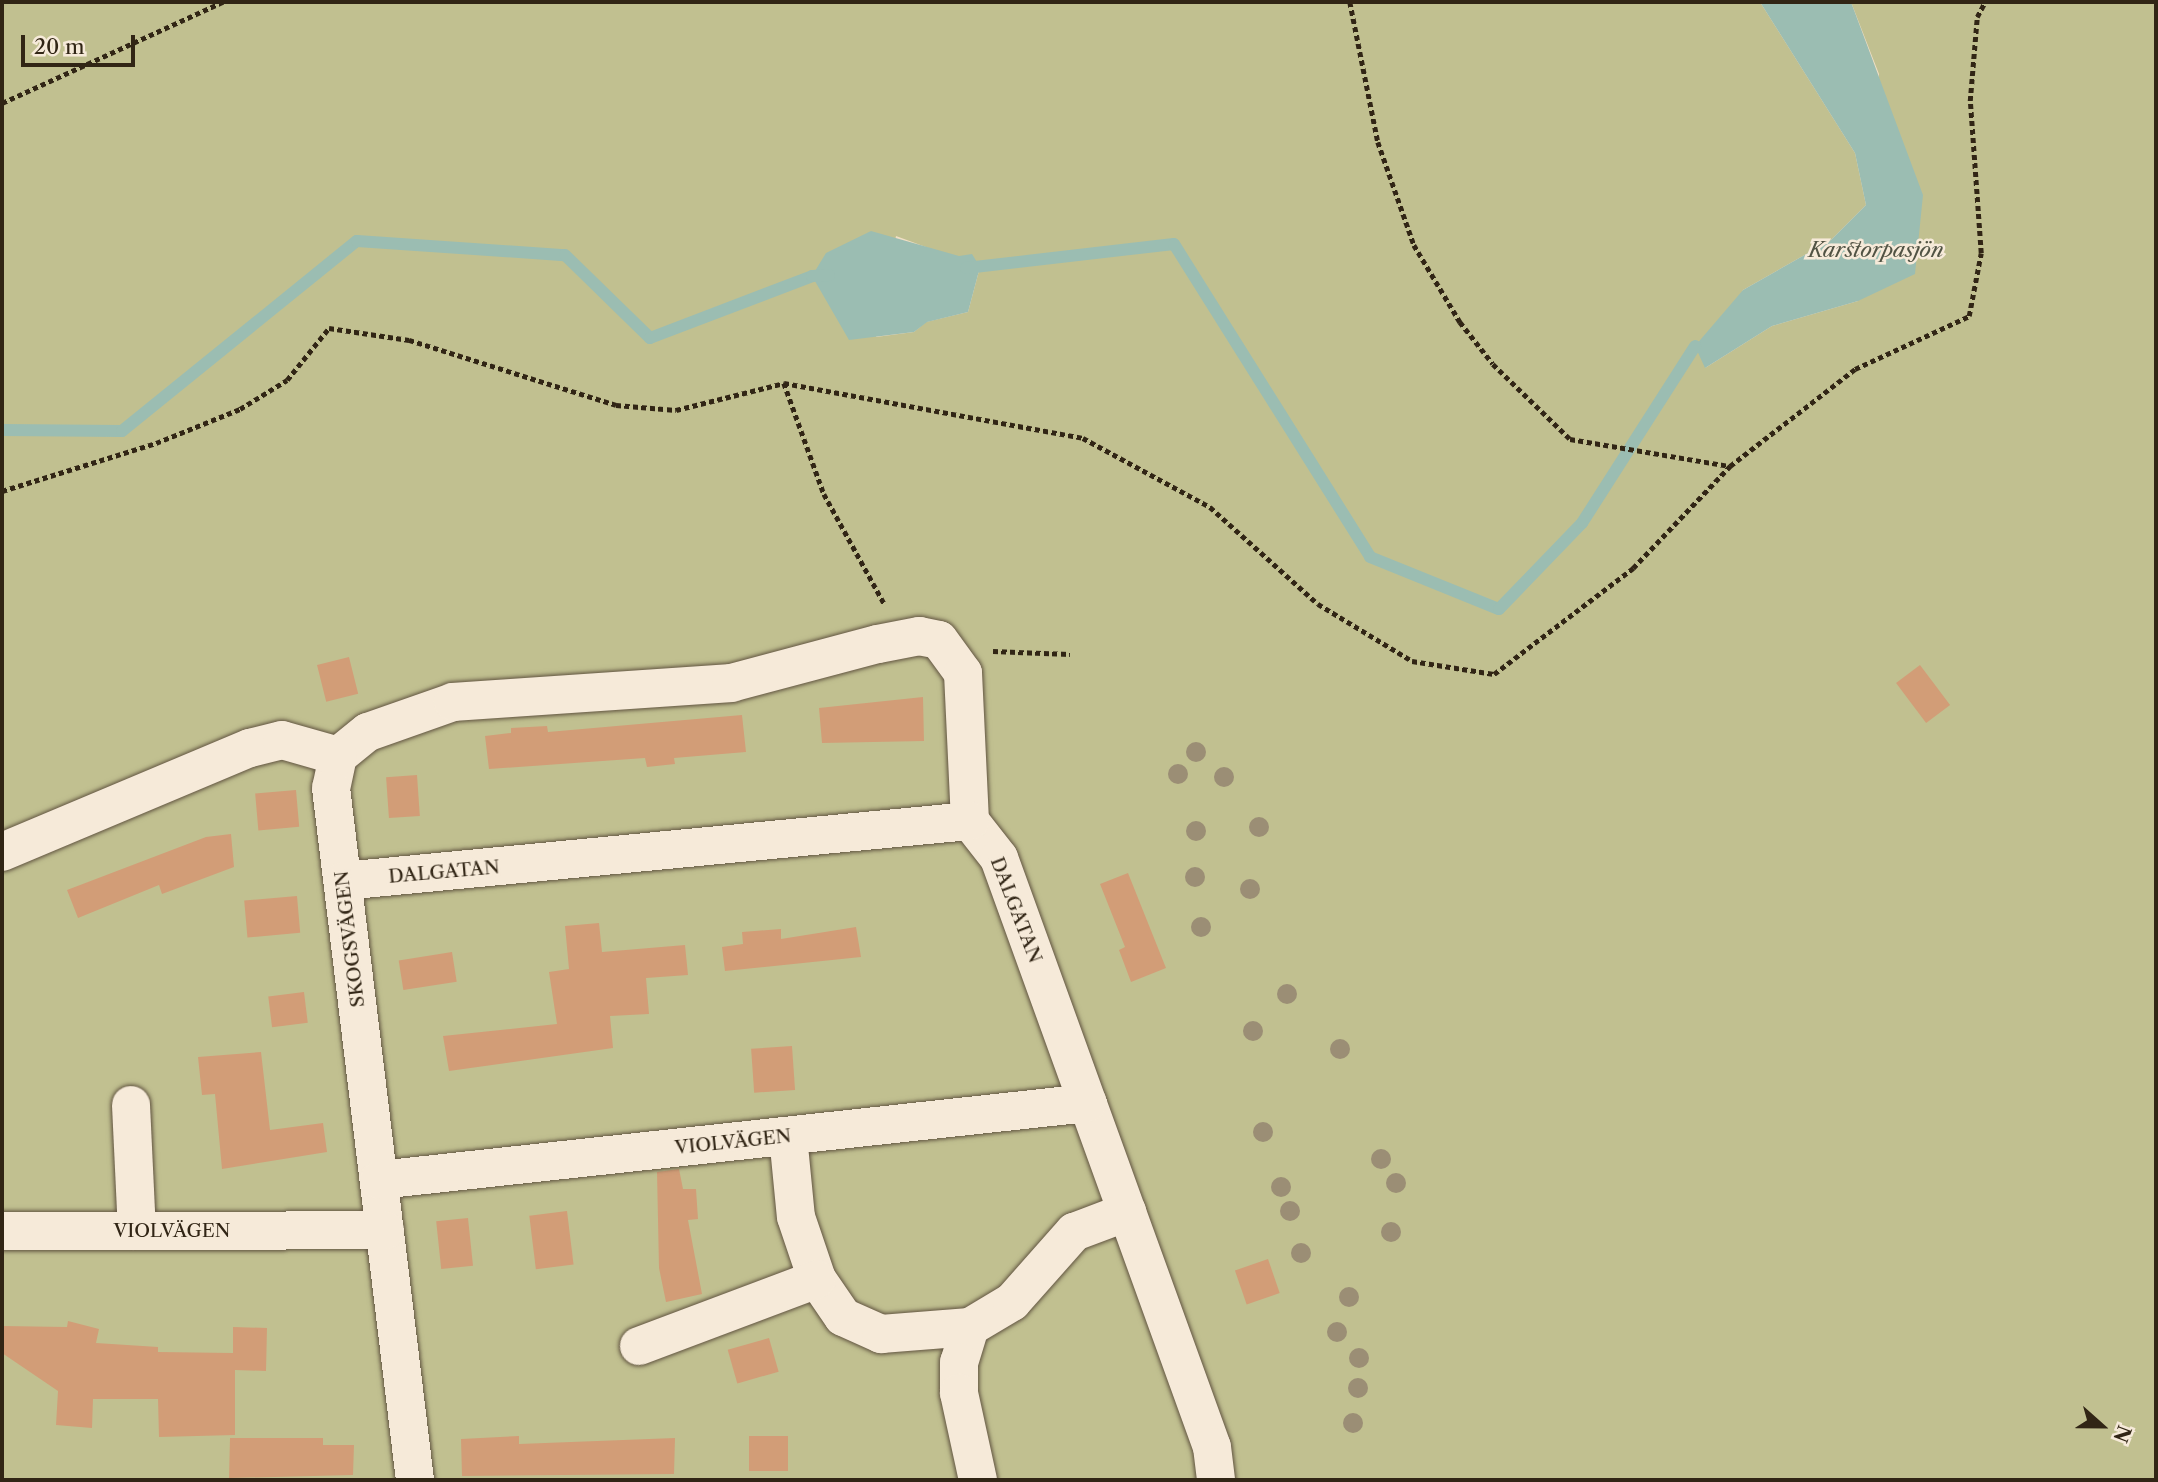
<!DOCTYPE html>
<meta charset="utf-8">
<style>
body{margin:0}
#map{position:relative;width:2158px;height:1482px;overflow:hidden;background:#f1dfc5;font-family:"Libre Caslon Text",serif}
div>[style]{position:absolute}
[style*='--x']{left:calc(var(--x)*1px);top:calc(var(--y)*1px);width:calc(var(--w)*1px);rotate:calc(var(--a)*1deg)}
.green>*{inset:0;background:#c1c090}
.water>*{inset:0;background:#9bbdb2}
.stream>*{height:12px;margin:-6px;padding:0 6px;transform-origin:6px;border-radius:6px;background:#9bbdb2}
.building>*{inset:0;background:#d29d77;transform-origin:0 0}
.path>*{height:4.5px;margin-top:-2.25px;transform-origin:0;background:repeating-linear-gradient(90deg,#312515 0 5px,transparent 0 8.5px)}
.roads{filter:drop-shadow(0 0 2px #615441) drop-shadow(0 0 2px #615441)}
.minor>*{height:38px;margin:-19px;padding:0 19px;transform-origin:19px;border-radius:19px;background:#f6ead9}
.trees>*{width:20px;height:20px;margin:-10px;border-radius:50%;background:#9b8e75}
span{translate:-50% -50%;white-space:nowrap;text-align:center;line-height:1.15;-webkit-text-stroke:5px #f6ead9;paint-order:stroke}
.street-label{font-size:19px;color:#312515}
.water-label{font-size:21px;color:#515344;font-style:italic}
.frame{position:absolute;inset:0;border:4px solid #312515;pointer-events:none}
.north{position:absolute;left:2067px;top:1391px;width:70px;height:70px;-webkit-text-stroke:5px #f6ead9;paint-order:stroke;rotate:111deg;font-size:19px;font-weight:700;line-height:28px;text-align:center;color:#312515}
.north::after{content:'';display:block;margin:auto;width:24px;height:32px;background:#312515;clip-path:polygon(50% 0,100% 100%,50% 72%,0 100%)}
.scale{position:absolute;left:21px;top:35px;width:114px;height:32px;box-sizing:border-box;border:4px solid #312515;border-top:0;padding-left:9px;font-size:21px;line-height:24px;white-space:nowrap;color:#312515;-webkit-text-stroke:5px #f6ead9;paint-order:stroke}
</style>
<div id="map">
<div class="green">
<i style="clip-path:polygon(evenodd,2px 2px,1760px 2px,1855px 153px,1866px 205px,1831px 240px,1743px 290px,1705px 368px,1772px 326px,1858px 301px,1879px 74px,1851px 2px,2156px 2px,2156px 1480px,2px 1480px,2px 2px,896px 236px,980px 267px,968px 312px,926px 322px,914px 332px,876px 337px,896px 236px)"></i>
</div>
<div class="water">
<i style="clip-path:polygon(1760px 2px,1851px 2px,1923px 195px,1915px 274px,1858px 301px,1772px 326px,1705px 368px,1695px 346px,1743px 290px,1831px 240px,1866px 205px,1855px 153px)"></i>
<i style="clip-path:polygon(871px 231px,959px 256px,972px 254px,980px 267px,968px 312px,927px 322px,914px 332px,849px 340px,812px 276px,826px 253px)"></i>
</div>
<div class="stream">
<i style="--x:966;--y:268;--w:209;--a:-6.6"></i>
<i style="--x:1174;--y:244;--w:369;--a:57.9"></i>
<i style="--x:1370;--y:557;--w:139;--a:22"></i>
<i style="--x:1499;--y:609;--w:120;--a:-46"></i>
<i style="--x:1582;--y:523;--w:210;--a:-57.4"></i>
<i style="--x:2;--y:430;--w:120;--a:0.5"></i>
<i style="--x:122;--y:431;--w:302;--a:-39"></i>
<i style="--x:357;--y:241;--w:208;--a:3.9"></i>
<i style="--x:565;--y:255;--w:119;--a:44.3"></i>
<i style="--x:650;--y:338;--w:173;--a:-20.9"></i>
<i style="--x:812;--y:276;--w:17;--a:-3"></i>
</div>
<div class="building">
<i style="left:349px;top:657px;width:38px;height:33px;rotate:76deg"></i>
<i style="left:1920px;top:665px;width:50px;height:30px;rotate:53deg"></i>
<i style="clip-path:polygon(923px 697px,924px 741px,822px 743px,819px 708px)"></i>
<i style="clip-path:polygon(742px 715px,746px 752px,674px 758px,675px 764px,647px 767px,645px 758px,489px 769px,485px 736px,511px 733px,511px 728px,547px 726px,548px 732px)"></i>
<i style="left:417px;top:775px;width:41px;height:31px;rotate:86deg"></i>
<i style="left:296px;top:790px;width:37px;height:41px;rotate:85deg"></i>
<i style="clip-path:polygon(231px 834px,234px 867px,162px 894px,159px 885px,78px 918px,67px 890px,206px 837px)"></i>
<i style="clip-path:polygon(1128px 873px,1166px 968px,1131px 982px,1119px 950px,1125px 947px,1100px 884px)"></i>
<i style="left:297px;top:896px;width:37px;height:53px;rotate:85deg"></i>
<i style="clip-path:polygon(599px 923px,602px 952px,685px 945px,688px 975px,646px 978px,649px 1014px,610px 1016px,613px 1048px,449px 1071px,443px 1036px,557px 1024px,549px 972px,569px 969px,565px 926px)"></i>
<i style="clip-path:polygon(856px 927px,861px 957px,725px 971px,722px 947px,743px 944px,742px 932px,781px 929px,781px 939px)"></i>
<i style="left:452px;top:952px;width:30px;height:54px;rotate:81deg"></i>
<i style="left:304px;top:992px;width:31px;height:36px;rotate:83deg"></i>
<i style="left:792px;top:1046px;width:44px;height:41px;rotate:86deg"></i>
<i style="clip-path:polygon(261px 1052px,270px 1130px,323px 1123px,327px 1152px,222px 1169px,215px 1094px,202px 1095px,198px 1057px)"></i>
<i style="clip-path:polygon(679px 1169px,683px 1189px,696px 1189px,698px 1219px,688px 1220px,702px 1294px,666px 1302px,659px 1268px,657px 1172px)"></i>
<i style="left:567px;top:1211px;width:54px;height:38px;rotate:83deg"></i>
<i style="left:468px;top:1218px;width:48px;height:32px;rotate:84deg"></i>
<i style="left:1268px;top:1259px;width:36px;height:35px;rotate:71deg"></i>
<i style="clip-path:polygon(68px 1321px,99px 1329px,96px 1343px,158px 1347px,158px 1352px,233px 1353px,233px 1327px,267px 1328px,266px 1371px,235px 1370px,235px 1435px,159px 1437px,158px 1399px,93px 1399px,92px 1428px,56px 1425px,58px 1391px,2px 1353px,2px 1326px,67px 1327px)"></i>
<i style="left:769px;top:1338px;width:35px;height:43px;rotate:74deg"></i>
<i style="clip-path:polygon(519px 1436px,519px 1444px,675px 1438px,674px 1474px,462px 1476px,461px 1439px)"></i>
<i style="left:788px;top:1436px;width:35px;height:39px;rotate:90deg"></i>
<i style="clip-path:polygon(230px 1438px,323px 1438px,323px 1445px,354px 1445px,353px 1475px,229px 1478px)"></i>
</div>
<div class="path">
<i style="--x:1350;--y:2;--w:143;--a:78.7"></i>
<i style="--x:1378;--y:142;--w:109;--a:70.7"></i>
<i style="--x:1414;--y:245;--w:90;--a:59.1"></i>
<i style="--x:1460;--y:322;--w:53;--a:51.8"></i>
<i style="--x:1493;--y:364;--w:107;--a:44.2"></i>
<i style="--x:1570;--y:439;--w:161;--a:9.6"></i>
<i style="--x:2;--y:103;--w:243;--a:-24.6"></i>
<i style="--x:784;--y:383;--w:304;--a:10.4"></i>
<i style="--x:1083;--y:438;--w:145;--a:28.5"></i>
<i style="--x:1210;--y:507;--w:145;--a:41.9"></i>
<i style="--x:1318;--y:604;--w:110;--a:31.2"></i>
<i style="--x:1412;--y:661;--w:83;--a:9"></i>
<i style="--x:1494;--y:674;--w:175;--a:-37.3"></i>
<i style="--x:1633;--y:568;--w:141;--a:-46.4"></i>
<i style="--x:1730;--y:466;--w:158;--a:-37.8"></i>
<i style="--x:1855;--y:369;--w:126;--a:-24.9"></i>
<i style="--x:1969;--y:316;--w:64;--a:-79.2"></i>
<i style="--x:1981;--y:253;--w:152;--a:-94.1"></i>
<i style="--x:1970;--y:101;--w:84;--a:-85.2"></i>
<i style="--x:1977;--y:17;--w:17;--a:-62"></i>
<i style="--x:2;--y:491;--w:161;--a:-17.3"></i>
<i style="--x:156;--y:443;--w:91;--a:-22"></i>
<i style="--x:240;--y:409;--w:55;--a:-31.7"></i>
<i style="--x:287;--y:380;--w:67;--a:-51.1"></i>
<i style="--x:329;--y:328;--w:81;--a:8.5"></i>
<i style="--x:409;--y:340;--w:217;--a:17.4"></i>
<i style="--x:616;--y:405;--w:60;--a:4.8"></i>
<i style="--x:676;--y:410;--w:111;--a:-14"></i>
<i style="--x:784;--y:383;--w:118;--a:70.2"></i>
<i style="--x:824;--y:494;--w:127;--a:61.2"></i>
<i style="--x:993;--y:651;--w:77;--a:2.2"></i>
</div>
<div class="roads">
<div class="minor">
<i style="--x:338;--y:756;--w:38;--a:-39"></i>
<i style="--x:368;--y:732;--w:90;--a:-19.4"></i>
<i style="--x:453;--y:702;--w:279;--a:-3.9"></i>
<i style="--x:731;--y:683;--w:152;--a:-14.9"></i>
<i style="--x:878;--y:644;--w:42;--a:-11"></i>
<i style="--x:919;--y:636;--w:20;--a:11"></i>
<i style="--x:939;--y:640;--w:41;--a:54"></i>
<i style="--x:963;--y:673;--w:148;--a:87.3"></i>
<i style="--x:970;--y:821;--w:47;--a:51.9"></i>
<i style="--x:999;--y:858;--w:626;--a:70.12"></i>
<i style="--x:1212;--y:1447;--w:33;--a:83"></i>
<i style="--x:338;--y:756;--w:33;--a:102"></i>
<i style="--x:331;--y:788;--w:697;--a:83.08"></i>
<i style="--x:2;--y:852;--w:269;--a:-22.8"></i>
<i style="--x:250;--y:748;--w:33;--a:-14"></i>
<i style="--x:282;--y:740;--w:58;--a:15.9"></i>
<i style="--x:343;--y:881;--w:630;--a:-5.47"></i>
<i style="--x:131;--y:1105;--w:126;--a:87.3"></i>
<i style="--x:788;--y:1136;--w:81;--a:84.4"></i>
<i style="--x:796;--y:1217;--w:65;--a:71.3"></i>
<i style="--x:817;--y:1279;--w:46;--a:55.6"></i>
<i style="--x:843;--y:1317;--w:42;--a:24.1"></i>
<i style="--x:881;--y:1334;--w:89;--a:-4.5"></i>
<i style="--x:970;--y:1327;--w:49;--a:-30.8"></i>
<i style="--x:1012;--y:1302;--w:94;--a:-48.5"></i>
<i style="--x:1074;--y:1232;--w:57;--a:-20.7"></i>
<i style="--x:379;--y:1180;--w:713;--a:-6.2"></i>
<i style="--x:2;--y:1231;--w:383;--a:-0.1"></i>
<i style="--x:970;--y:1327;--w:37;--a:107"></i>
<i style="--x:959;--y:1362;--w:31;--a:90"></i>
<i style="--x:959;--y:1393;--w:89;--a:77.7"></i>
<i style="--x:639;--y:1346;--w:190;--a:-20.6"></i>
</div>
</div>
<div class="trees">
<i style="left:1196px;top:752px"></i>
<i style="left:1178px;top:774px"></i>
<i style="left:1224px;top:777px"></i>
<i style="left:1259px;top:827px"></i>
<i style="left:1196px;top:831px"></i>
<i style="left:1195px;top:877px"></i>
<i style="left:1250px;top:889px"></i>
<i style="left:1201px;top:927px"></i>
<i style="left:1287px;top:994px"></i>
<i style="left:1253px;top:1031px"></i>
<i style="left:1340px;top:1049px"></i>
<i style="left:1263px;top:1132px"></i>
<i style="left:1381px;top:1159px"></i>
<i style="left:1396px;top:1183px"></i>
<i style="left:1281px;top:1187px"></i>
<i style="left:1290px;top:1211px"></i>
<i style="left:1391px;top:1232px"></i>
<i style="left:1301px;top:1253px"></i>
<i style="left:1349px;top:1297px"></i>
<i style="left:1337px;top:1332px"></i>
<i style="left:1359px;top:1358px"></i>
<i style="left:1358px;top:1388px"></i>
<i style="left:1353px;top:1423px"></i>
</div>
<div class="street-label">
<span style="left:444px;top:872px;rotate:-5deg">DALGATAN</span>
<span style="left:1016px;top:910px;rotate:69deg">DALGATAN</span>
<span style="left:350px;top:939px;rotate:-97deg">SKOGSVÄGEN</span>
<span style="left:733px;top:1142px;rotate:-6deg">VIOLVÄGEN</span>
<span style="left:172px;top:1231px">VIOLVÄGEN</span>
</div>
<div class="water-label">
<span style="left:1876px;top:250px">Karstorpasjön</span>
</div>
<div class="frame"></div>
<div class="north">N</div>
<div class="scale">20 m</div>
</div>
